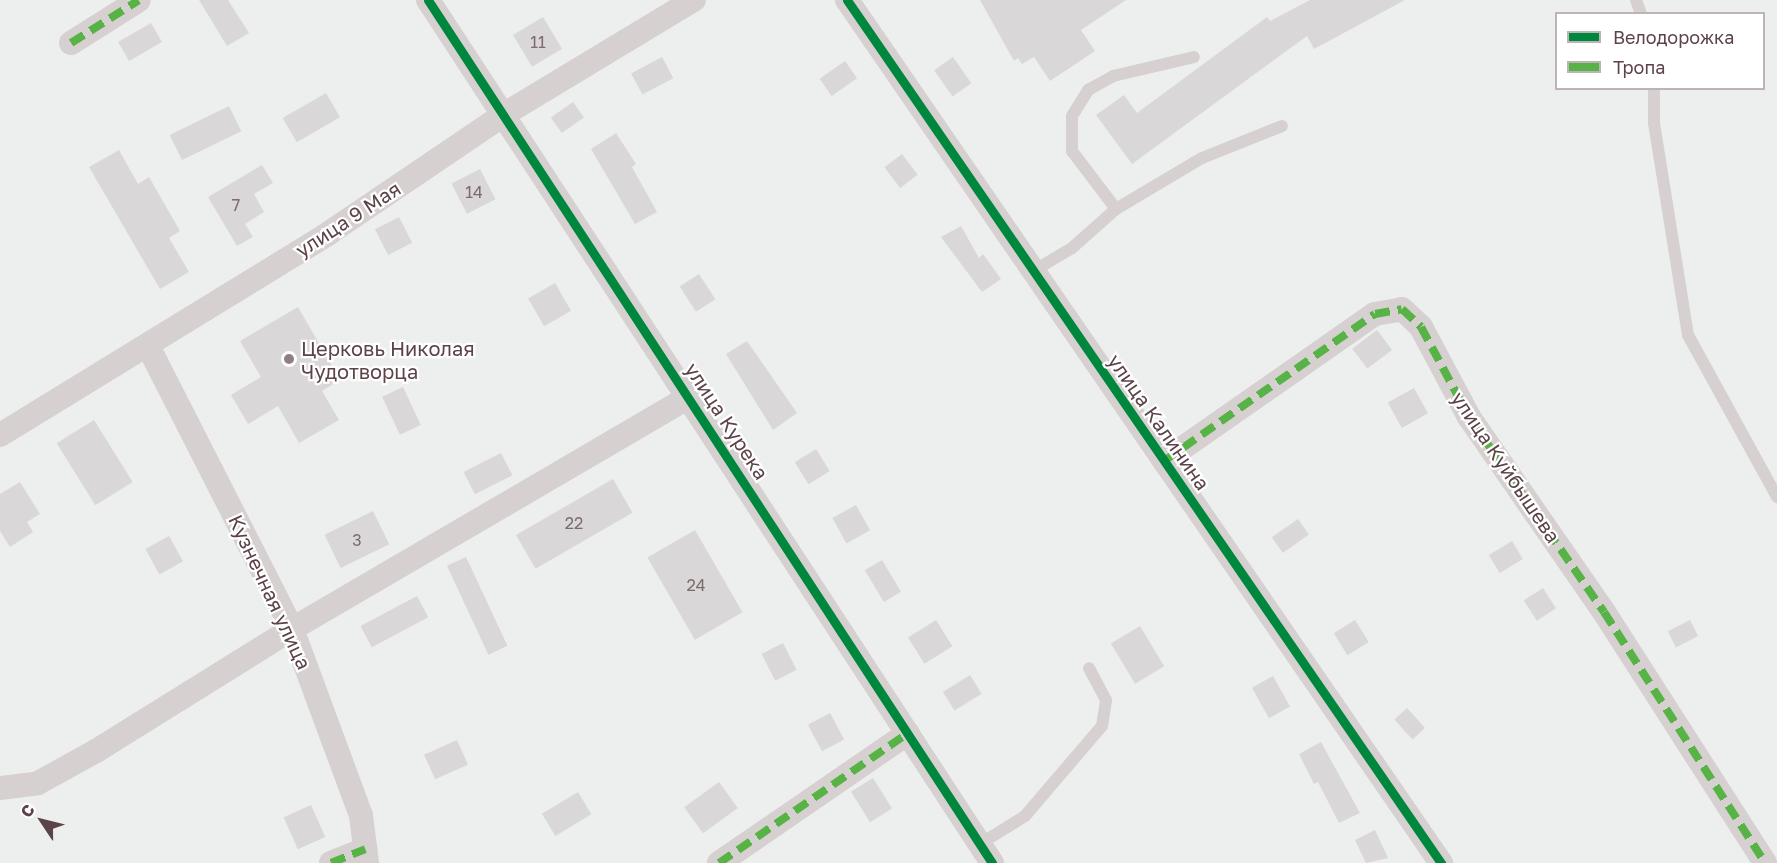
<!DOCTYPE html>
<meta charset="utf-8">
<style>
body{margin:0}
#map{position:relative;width:1777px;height:863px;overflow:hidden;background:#edefee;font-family:"Golos Text",sans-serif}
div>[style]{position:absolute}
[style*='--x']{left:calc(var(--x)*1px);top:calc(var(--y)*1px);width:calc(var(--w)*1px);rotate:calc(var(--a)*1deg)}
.building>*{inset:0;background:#d9d7d7;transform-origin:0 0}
.service>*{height:12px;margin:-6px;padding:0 6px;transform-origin:6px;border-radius:6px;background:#d6d0d1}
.minor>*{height:24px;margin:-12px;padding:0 12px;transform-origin:12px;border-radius:12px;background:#d6d0d1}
.quiet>*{height:8px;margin-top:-4px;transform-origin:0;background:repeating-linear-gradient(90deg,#58b347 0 15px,transparent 0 23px)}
.cycleway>*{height:9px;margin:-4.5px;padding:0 4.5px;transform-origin:4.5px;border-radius:4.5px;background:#00873e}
.dots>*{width:16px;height:16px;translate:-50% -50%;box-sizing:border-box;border:3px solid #fff;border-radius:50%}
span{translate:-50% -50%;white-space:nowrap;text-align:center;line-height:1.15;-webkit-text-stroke:4.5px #fff;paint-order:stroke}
.number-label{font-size:16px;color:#7c6a6d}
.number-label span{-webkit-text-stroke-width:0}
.street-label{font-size:20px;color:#5c4348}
.poi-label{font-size:20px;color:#5c4348}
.left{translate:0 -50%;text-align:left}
.legend{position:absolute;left:1555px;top:12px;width:210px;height:78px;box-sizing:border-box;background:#fff;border:2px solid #beb4b6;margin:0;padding:8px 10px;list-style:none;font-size:18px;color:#5c4348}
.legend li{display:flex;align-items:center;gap:12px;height:30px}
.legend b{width:30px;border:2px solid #beb4b6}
.north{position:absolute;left:12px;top:791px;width:60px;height:60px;-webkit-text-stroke:4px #fff;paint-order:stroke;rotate:305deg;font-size:16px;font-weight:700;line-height:24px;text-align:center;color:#5c4348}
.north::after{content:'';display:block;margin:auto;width:21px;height:27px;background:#5c4348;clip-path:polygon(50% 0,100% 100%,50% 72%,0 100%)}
</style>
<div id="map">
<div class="building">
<i style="clip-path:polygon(199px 0,228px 0,249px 33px,227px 46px)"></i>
<i style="clip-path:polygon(980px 0,1126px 0,1081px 30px,1095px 51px,1050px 81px,1034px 57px,1022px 64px,1018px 58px,1014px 61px)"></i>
<i style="clip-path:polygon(1310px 0,1405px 0,1314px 49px,1307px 36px,1132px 164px,1096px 115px,1124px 95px,1137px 113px,1267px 17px,1270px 21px)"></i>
<i style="left:543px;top:17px;width:37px;height:35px;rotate:59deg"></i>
<i style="left:151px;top:23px;width:22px;height:38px;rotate:60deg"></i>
<i style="left:662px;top:57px;width:24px;height:35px;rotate:62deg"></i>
<i style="left:953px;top:57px;width:32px;height:23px;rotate:55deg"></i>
<i style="left:845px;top:61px;width:21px;height:31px;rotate:55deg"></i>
<i style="left:326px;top:93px;width:28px;height:50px;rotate:60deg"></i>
<i style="left:573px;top:102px;width:19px;height:27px;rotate:55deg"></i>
<i style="left:229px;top:106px;width:28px;height:66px;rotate:64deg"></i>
<i style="clip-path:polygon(616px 133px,636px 164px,632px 167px,657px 212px,635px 224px,591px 149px)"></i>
<i style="clip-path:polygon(119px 150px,138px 184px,149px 177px,180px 231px,169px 238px,189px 272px,160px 289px,89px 167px)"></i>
<i style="left:902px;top:154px;width:26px;height:22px;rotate:53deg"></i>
<i style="clip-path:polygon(262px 165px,273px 183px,254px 194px,264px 212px,245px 224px,253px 237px,237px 246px,208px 197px)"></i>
<i style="left:480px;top:169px;width:34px;height:32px;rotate:63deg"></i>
<i style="left:399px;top:217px;width:29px;height:27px;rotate:63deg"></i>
<i style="clip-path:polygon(961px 226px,979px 258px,983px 254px,1001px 279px,982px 292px,941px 237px)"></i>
<i style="left:699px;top:274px;width:30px;height:23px;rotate:57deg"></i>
<i style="left:555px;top:283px;width:32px;height:31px;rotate:60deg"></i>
<i style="clip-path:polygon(298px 307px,340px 380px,322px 391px,339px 420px,299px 443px,278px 406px,248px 424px,231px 395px,261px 377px,240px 341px)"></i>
<i style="left:1377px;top:330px;width:25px;height:31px;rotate:53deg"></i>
<i style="clip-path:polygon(747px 341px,797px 413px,773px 430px,726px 354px)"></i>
<i style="left:403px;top:387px;width:42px;height:23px;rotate:65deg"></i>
<i style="left:1414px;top:388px;width:29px;height:30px;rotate:61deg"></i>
<i style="left:94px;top:420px;width:73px;height:44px;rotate:58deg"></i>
<i style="left:816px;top:449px;width:26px;height:25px;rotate:58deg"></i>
<i style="left:501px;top:453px;width:25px;height:42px;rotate:63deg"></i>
<i style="left:613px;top:479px;width:39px;height:112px;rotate:60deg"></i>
<i style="clip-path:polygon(20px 482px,40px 514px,27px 522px,33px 532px,10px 547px,0 531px,0 494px)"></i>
<i style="left:856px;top:505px;width:29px;height:27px;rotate:61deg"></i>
<i style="left:373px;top:511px;width:37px;height:54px;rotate:64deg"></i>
<i style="left:1298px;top:519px;width:19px;height:32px;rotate:55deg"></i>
<i style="left:695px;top:530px;width:95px;height:55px;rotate:60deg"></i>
<i style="left:169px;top:536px;width:29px;height:27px;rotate:61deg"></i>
<i style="left:1512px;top:541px;width:21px;height:27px;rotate:59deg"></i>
<i style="left:466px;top:557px;width:98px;height:21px;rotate:65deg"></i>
<i style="left:882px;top:560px;width:37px;height:20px;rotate:59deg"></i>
<i style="left:1543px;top:588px;width:24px;height:23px;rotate:57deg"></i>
<i style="left:417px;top:596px;width:24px;height:64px;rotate:62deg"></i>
<i style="left:936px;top:620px;width:31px;height:33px;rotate:58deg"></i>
<i style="left:1355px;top:620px;width:26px;height:25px;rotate:58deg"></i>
<i style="left:1690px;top:620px;width:18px;height:25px;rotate:63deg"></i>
<i style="left:1140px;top:626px;width:47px;height:34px;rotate:59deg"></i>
<i style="left:783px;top:643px;width:30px;height:24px;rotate:63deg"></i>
<i style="left:970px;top:675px;width:22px;height:32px;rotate:58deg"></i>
<i style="left:1273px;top:676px;width:35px;height:24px;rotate:61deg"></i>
<i style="left:1407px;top:708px;width:27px;height:17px;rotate:48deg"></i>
<i style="left:830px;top:713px;width:30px;height:25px;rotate:62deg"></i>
<i style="left:457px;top:740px;width:27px;height:36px;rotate:66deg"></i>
<i style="clip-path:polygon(1321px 742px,1360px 813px,1339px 823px,1318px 782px,1314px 784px,1299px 754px)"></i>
<i style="left:873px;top:778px;width:36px;height:26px;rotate:58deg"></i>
<i style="left:719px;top:782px;width:32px;height:43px;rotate:54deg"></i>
<i style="left:578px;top:792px;width:26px;height:42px;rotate:59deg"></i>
<i style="left:311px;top:805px;width:35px;height:30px;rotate:66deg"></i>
<i style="clip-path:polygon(1375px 830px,1388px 858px,1366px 863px,1355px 840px)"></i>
</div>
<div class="service">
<i style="--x:1636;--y:0;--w:15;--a:70"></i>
<i style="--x:1654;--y:88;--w:35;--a:90"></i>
<i style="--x:1654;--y:123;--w:215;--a:80.9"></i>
<i style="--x:1688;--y:335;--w:185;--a:61.2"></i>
<i style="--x:1116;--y:209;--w:73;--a:-127.2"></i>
<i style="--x:1072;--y:151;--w:35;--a:-90"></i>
<i style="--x:1072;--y:116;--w:31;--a:-58"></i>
<i style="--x:1088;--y:90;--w:29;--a:-29"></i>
<i style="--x:1113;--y:76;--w:83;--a:-13.2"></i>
<i style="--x:1033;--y:271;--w:45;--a:-30.5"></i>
<i style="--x:1072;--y:248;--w:59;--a:-41.6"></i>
<i style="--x:1116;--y:209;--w:100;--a:-30.7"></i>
<i style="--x:1202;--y:158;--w:86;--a:-21.8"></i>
<i style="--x:980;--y:844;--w:53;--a:-31.9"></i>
<i style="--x:1025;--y:816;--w:118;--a:-49.5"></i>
<i style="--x:1102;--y:726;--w:26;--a:-81"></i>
<i style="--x:1106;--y:700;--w:36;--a:-118"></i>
</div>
<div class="minor">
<i style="--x:428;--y:0;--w:1031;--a:56.83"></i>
<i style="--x:847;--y:0;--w:1048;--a:55.46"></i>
<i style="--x:71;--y:43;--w:80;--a:-32.3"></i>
<i style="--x:148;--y:346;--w:318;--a:63"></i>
<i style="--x:292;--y:629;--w:199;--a:69.7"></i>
<i style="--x:361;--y:816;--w:47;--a:82.7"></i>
<i style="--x:0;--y:435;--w:386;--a:-31.5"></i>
<i style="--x:329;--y:233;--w:210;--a:-34.1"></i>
<i style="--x:503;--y:115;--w:223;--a:-31.1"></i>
<i style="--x:1164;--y:461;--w:257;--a:-34.9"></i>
<i style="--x:1375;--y:314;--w:27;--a:-10"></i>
<i style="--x:1402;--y:309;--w:26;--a:43"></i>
<i style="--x:1421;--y:327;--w:102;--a:61.9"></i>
<i style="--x:1469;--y:417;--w:237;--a:55.3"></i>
<i style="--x:1604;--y:612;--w:298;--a:57.3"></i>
<i style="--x:0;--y:788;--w:38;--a:-7"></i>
<i style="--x:38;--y:783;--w:66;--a:-28.9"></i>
<i style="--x:96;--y:751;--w:231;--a:-31.9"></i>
<i style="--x:292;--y:629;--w:461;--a:-30.3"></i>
<i style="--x:331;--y:863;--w:37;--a:-22"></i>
<i style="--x:719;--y:863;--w:229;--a:-34.5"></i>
</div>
<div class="quiet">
<i style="--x:71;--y:43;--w:80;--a:-32.3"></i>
<i style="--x:1164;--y:461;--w:257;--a:-34.9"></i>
<i style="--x:1375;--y:314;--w:27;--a:-10"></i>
<i style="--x:1402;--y:309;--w:26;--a:43"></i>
<i style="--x:1421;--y:327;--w:102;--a:61.9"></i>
<i style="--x:1469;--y:417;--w:237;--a:55.3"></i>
<i style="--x:1604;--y:612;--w:298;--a:57.3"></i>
<i style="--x:331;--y:863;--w:37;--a:-22"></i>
<i style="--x:719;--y:863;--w:229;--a:-34.5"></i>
</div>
<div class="cycleway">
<i style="--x:428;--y:0;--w:1031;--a:56.83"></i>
<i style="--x:847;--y:0;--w:1048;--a:55.46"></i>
</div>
<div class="dots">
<i style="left:289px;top:359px;background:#8f7f82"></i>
</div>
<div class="number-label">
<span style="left:538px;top:42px">11</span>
<span style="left:474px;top:192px">14</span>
<span style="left:236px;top:205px">7</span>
<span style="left:574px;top:523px">22</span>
<span style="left:357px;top:540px">3</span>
<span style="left:696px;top:585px">24</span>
</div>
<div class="street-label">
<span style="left:348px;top:219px;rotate:-33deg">улица 9 Мая</span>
<span style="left:727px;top:421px;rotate:57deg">улица Курека</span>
<span style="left:1159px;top:422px;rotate:55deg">улица Калинина</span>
<span style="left:1506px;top:467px;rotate:56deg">улица Куйбышева</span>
<span style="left:270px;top:592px;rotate:65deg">Кузнечная улица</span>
</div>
<div class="poi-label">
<span class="left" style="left:301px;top:360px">Церковь Николая<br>Чудотворца</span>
</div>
<ul class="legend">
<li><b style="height:8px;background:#00873e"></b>Велодорожка</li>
<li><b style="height:8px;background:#58b347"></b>Тропа</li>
</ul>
<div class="north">С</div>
</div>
